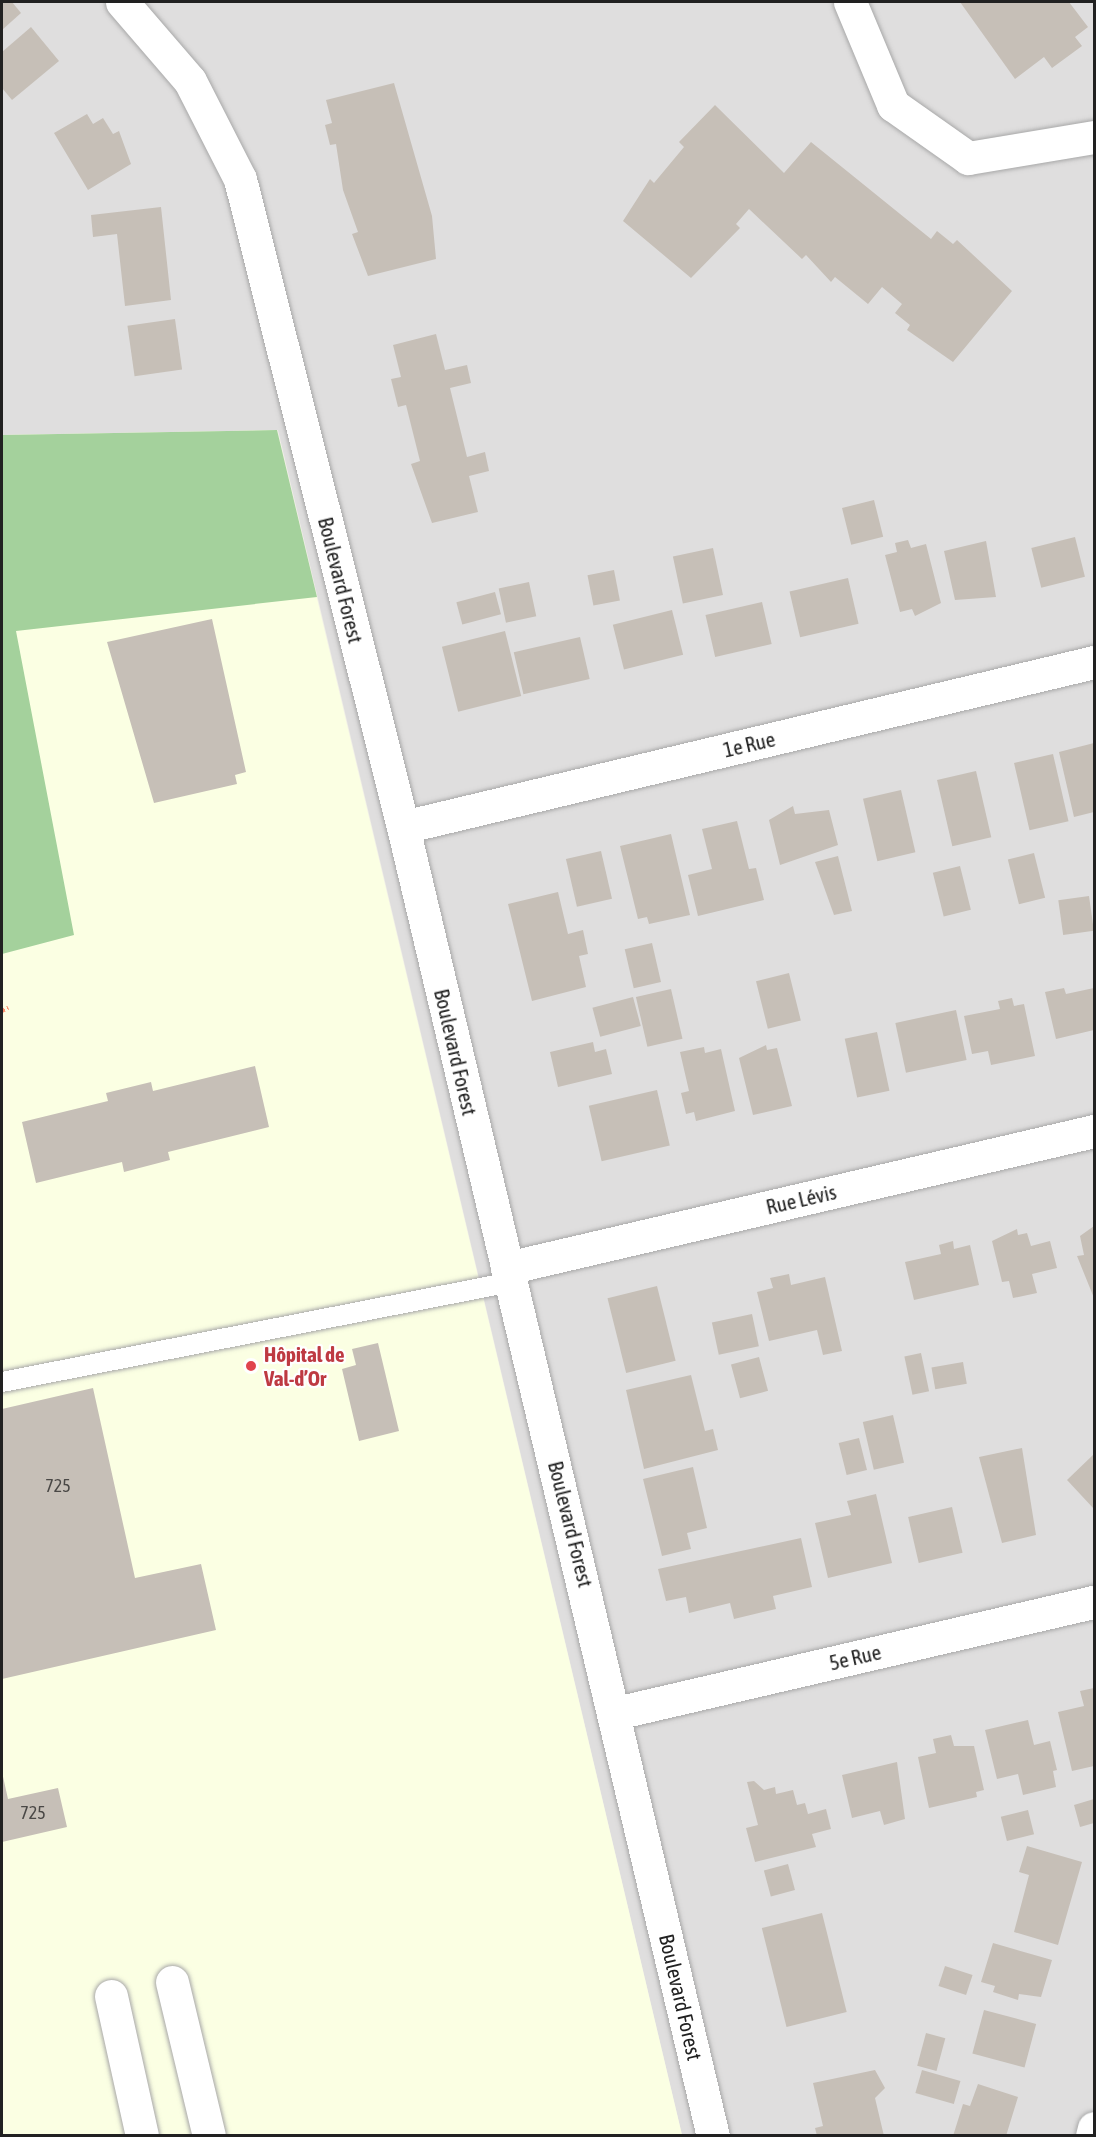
<!DOCTYPE html>
<meta charset="utf-8">
<style>
body{margin:0}
#map{position:relative;width:1096px;height:2137px;overflow:hidden;background:#f1efe7;font-family:"Asap Condensed",sans-serif}
div>[style]{position:absolute}
[style*='--x']{left:calc(var(--x)*1px);top:calc(var(--y)*1px);width:calc(var(--w)*1px);rotate:calc(var(--a)*1deg)}
.residential>*{inset:0;background:#dfdede}
.education>*{inset:0;background:#fbffe3}
.forest>*{inset:0;background:#a4d19c}
.building>*{inset:0;background:#c6bfb7;transform-origin:0 0}
.path>*{height:4px;margin-top:-2px;transform-origin:0;background:repeating-linear-gradient(90deg,#fb916e 0 3px,transparent 0 6px)}
.roads{filter:drop-shadow(0 0 2px #a8a8a8) drop-shadow(0 0 2px #a8a8a8)}
.service>*{height:20px;margin:-10px;padding:0 10px;transform-origin:10px;border-radius:10px;background:#fff}
.minor>*{height:33px;margin:-16.5px;padding:0 16.5px;transform-origin:16.5px;border-radius:16.5px;background:#fff}
.tertiary>*{height:33px;margin:-16.5px;padding:0 16.5px;transform-origin:16.5px;border-radius:16.5px;background:#fff}
.dots>*{width:16px;height:16px;translate:-50% -50%;box-sizing:border-box;border:3px solid #fff;border-radius:50%}
span{translate:-50% -50%;white-space:nowrap;text-align:center;line-height:1.15;-webkit-text-stroke:4.5px #fff;paint-order:stroke}
.number-label{font-size:18px;color:#4a4846}
.number-label span{-webkit-text-stroke-width:0}
.street-label{font-size:21px;color:#212121}
.health-label{font-size:21px;color:#be3a42;font-weight:700}
.left{translate:0 -50%;text-align:left}
.frame{position:absolute;inset:0;border:3px solid #212121;pointer-events:none}
</style>
<div id="map">
<div class="residential">
<i style="clip-path:polygon(2px 2px,1094px 2px,1094px 2135px,682px 2135px,278px 430px,2px 435px)"></i>
</div>
<div class="education">
<i style="clip-path:polygon(277px 430px,682px 2135px,2px 2135px,2px 435px)"></i>
</div>
<div class="forest">
<i style="clip-path:polygon(277px 430px,317px 597px,16px 631px,74px 935px,2px 954px,2px 435px)"></i>
</div>
<div class="building">
<i style="clip-path:polygon(2px 2px,12px 2px,21px 13px,2px 30px)"></i>
<i style="clip-path:polygon(960px 2px,1069px 2px,1088px 27px,1075px 37px,1082px 46px,1052px 68px,1044px 57px,1015px 79px)"></i>
<i style="clip-path:polygon(31px 27px,59px 61px,12px 100px,2px 88px,2px 52px)"></i>
<i style="clip-path:polygon(394px 83px,432px 216px,436px 259px,368px 276px,352px 234px,358px 232px,343px 190px,336px 144px,330px 145px,325px 125px,332px 123px,326px 100px)"></i>
<i style="clip-path:polygon(715px 105px,784px 173px,811px 142px,931px 239px,937px 231px,953px 244px,957px 240px,1012px 291px,953px 362px,907px 330px,910px 325px,895px 313px,902px 304px,882px 287px,868px 304px,835px 277px,831px 282px,806px 255px,802px 259px,749px 209px,736px 224px,740px 228px,691px 278px,623px 221px,650px 179px,654px 183px,684px 147px,679px 142px)"></i>
<i style="clip-path:polygon(87px 114px,93px 124px,103px 118px,113px 134px,119px 131px,131px 164px,88px 190px,54px 133px)"></i>
<i style="clip-path:polygon(161px 207px,171px 300px,125px 306px,117px 234px,93px 237px,91px 215px)"></i>
<i style="left:175px;top:319px;width:51px;height:48px;rotate:82deg"></i>
<i style="clip-path:polygon(436px 334px,445px 370px,467px 365px,471px 383px,450px 388px,467px 457px,485px 452px,489px 471px,469px 476px,478px 512px,432px 523px,411px 464px,420px 461px,406px 405px,398px 407px,391px 379px,401px 377px,393px 345px)"></i>
<i style="left:874px;top:500px;width:38px;height:33px;rotate:76deg"></i>
<i style="left:1075px;top:537px;width:41px;height:45px;rotate:76deg"></i>
<i style="clip-path:polygon(908px 540px,911px 548px,926px 544px,941px 603px,915px 616px,912px 609px,900px 612px,885px 555px,897px 552px,895px 543px)"></i>
<i style="clip-path:polygon(986px 541px,996px 597px,955px 600px,944px 551px)"></i>
<i style="left:713px;top:548px;width:48px;height:41px;rotate:78deg"></i>
<i style="left:614px;top:570px;width:31px;height:27px;rotate:79deg"></i>
<i style="left:848px;top:578px;width:47px;height:60px;rotate:77deg"></i>
<i style="left:529px;top:582px;width:35px;height:31px;rotate:78deg"></i>
<i style="left:495px;top:592px;width:23px;height:40px;rotate:75deg"></i>
<i style="left:762px;top:602px;width:43px;height:58px;rotate:77deg"></i>
<i style="left:672px;top:610px;width:46px;height:61px;rotate:76deg"></i>
<i style="clip-path:polygon(212px 619px,246px 772px,235px 775px,237px 784px,154px 803px,107px 642px)"></i>
<i style="left:505px;top:631px;width:67px;height:65px;rotate:76deg"></i>
<i style="left:580px;top:637px;width:43px;height:68px;rotate:77deg"></i>
<i style="clip-path:polygon(1094px 743px,1094px 812px,1074px 817px,1059px 752px)"></i>
<i style="left:1053px;top:754px;width:69px;height:40px;rotate:77deg"></i>
<i style="left:976px;top:771px;width:68px;height:40px;rotate:77deg"></i>
<i style="left:901px;top:790px;width:64px;height:39px;rotate:77deg"></i>
<i style="clip-path:polygon(793px 806px,795px 814px,829px 810px,838px 845px,780px 865px,769px 820px)"></i>
<i style="clip-path:polygon(737px 821px,749px 869px,756px 868px,764px 900px,698px 916px,688px 875px,712px 869px,702px 829px)"></i>
<i style="clip-path:polygon(671px 834px,690px 915px,649px 924px,647px 917px,638px 919px,620px 846px)"></i>
<i style="left:601px;top:851px;width:49px;height:36px;rotate:77deg"></i>
<i style="left:1034px;top:853px;width:46px;height:27px;rotate:76deg"></i>
<i style="clip-path:polygon(838px 856px,852px 911px,834px 915px,815px 862px)"></i>
<i style="left:960px;top:866px;width:45px;height:28px;rotate:76deg"></i>
<i style="clip-path:polygon(558px 892px,568px 934px,583px 930px,588px 954px,579px 956px,586px 987px,532px 1001px,508px 904px)"></i>
<i style="left:1089px;top:896px;width:35px;height:31px;rotate:82deg"></i>
<i style="left:652px;top:943px;width:40px;height:28px;rotate:77deg"></i>
<i style="left:789px;top:973px;width:49px;height:34px;rotate:76deg"></i>
<i style="clip-path:polygon(1064px 988px,1066px 994px,1094px 988px,1094px 1030px,1056px 1039px,1045px 992px)"></i>
<i style="left:671px;top:989px;width:51px;height:36px;rotate:77deg"></i>
<i style="left:633px;top:997px;width:30px;height:42px;rotate:75deg"></i>
<i style="clip-path:polygon(1012px 998px,1014px 1006px,1024px 1004px,1035px 1056px,991px 1065px,988px 1051px,972px 1054px,964px 1016px,1000px 1009px,998px 1001px)"></i>
<i style="left:956px;top:1010px;width:51px;height:62px;rotate:78deg"></i>
<i style="left:877px;top:1032px;width:60px;height:33px;rotate:78deg"></i>
<i style="clip-path:polygon(593px 1042px,595px 1052px,606px 1049px,612px 1074px,558px 1087px,550px 1052px)"></i>
<i style="clip-path:polygon(766px 1045px,767px 1050px,777px 1048px,792px 1106px,753px 1115px,739px 1058px)"></i>
<i style="clip-path:polygon(704px 1047px,705px 1053px,721px 1049px,735px 1111px,696px 1121px,694px 1112px,686px 1114px,681px 1093px,689px 1091px,680px 1052px)"></i>
<i style="clip-path:polygon(255px 1066px,269px 1127px,168px 1152px,170px 1160px,124px 1172px,122px 1162px,36px 1183px,22px 1122px,108px 1101px,106px 1093px,151px 1082px,153px 1091px)"></i>
<i style="left:657px;top:1090px;width:57px;height:70px;rotate:77deg"></i>
<i style="clip-path:polygon(1094px 1226px,1094px 1298px,1077px 1256px,1084px 1255px,1080px 1236px)"></i>
<i style="clip-path:polygon(1017px 1229px,1018px 1235px,1027px 1233px,1031px 1246px,1050px 1241px,1057px 1268px,1032px 1274px,1037px 1293px,1013px 1298px,1009px 1281px,1002px 1282px,992px 1241px)"></i>
<i style="clip-path:polygon(953px 1241px,954px 1249px,970px 1245px,979px 1285px,914px 1300px,905px 1262px,941px 1254px,939px 1245px)"></i>
<i style="clip-path:polygon(789px 1274px,791px 1285px,825px 1277px,842px 1351px,823px 1355px,817px 1330px,769px 1341px,757px 1292px,773px 1288px,770px 1278px)"></i>
<i style="left:657px;top:1286px;width:77px;height:51px;rotate:76deg"></i>
<i style="left:752px;top:1314px;width:33px;height:41px;rotate:78deg"></i>
<i style="clip-path:polygon(378px 1343px,399px 1431px,359px 1441px,342px 1369px,356px 1365px,352px 1349px)"></i>
<i style="left:921px;top:1353px;width:39px;height:17px;rotate:78deg"></i>
<i style="left:759px;top:1357px;width:35px;height:29px;rotate:75deg"></i>
<i style="left:963px;top:1362px;width:22px;height:32px;rotate:80deg"></i>
<i style="clip-path:polygon(691px 1375px,705px 1431px,713px 1429px,718px 1450px,644px 1469px,626px 1390px)"></i>
<i style="clip-path:polygon(93px 1388px,135px 1578px,201px 1564px,216px 1630px,2px 1679px,2px 1409px)"></i>
<i style="left:893px;top:1415px;width:49px;height:31px;rotate:77deg"></i>
<i style="left:859px;top:1438px;width:33px;height:21px;rotate:76deg"></i>
<i style="clip-path:polygon(1022px 1448px,1036px 1535px,1002px 1543px,979px 1457px)"></i>
<i style="clip-path:polygon(1094px 1454px,1094px 1509px,1067px 1480px)"></i>
<i style="clip-path:polygon(693px 1467px,707px 1528px,687px 1533px,691px 1549px,662px 1556px,643px 1479px)"></i>
<i style="clip-path:polygon(876px 1494px,892px 1563px,828px 1578px,815px 1523px,851px 1515px,847px 1501px)"></i>
<i style="left:952px;top:1507px;width:47px;height:45px;rotate:77deg"></i>
<i style="clip-path:polygon(801px 1538px,812px 1587px,773px 1596px,776px 1609px,734px 1619px,730px 1603px,689px 1613px,686px 1597px,666px 1601px,658px 1569px)"></i>
<i style="clip-path:polygon(1094px 1688px,1094px 1766px,1072px 1771px,1058px 1712px,1084px 1706px,1080px 1691px)"></i>
<i style="clip-path:polygon(1028px 1720px,1034px 1745px,1050px 1741px,1057px 1770px,1053px 1771px,1056px 1787px,1023px 1795px,1018px 1774px,997px 1779px,985px 1730px)"></i>
<i style="clip-path:polygon(951px 1735px,954px 1746px,974px 1746px,984px 1790px,976px 1792px,977px 1797px,929px 1808px,918px 1757px,936px 1753px,933px 1739px)"></i>
<i style="clip-path:polygon(897px 1762px,905px 1819px,884px 1825px,880px 1811px,852px 1818px,842px 1775px)"></i>
<i style="clip-path:polygon(2px 1772px,8px 1799px,58px 1788px,67px 1827px,2px 1842px)"></i>
<i style="clip-path:polygon(754px 1781px,764px 1790px,775px 1787px,776px 1794px,793px 1790px,797px 1805px,805px 1803px,808px 1814px,826px 1809px,831px 1829px,812px 1834px,816px 1847px,755px 1862px,746px 1828px,758px 1825px,747px 1782px)"></i>
<i style="clip-path:polygon(1094px 1799px,1094px 1823px,1080px 1827px,1074px 1805px)"></i>
<i style="left:1028px;top:1810px;width:25px;height:28px;rotate:76deg"></i>
<i style="clip-path:polygon(1027px 1846px,1082px 1862px,1058px 1945px,1014px 1932px,1029px 1875px,1019px 1872px)"></i>
<i style="left:788px;top:1864px;width:27px;height:25px;rotate:75deg"></i>
<i style="left:822px;top:1913px;width:102px;height:62px;rotate:76deg"></i>
<i style="clip-path:polygon(993px 1943px,1052px 1960px,1041px 1997px,1019px 1994px,1018px 2000px,993px 1992px,995px 1986px,981px 1982px)"></i>
<i style="left:945px;top:1966px;width:29px;height:21px;rotate:18deg"></i>
<i style="left:984px;top:2010px;width:54px;height:45px;rotate:15deg"></i>
<i style="left:926px;top:2033px;width:20px;height:34px;rotate:15deg"></i>
<i style="clip-path:polygon(875px 2070px,885px 2088px,875px 2098px,884px 2136px,817px 2136px,815px 2128px,823px 2126px,813px 2083px)"></i>
<i style="left:922px;top:2070px;width:40px;height:24px;rotate:16deg"></i>
<i style="clip-path:polygon(978px 2084px,1018px 2097px,1006px 2136px,953px 2136px,963px 2104px,970px 2106px)"></i>
</div>
<div class="path">
<i style="--x:2;--y:1011;--w:7;--a:-27"></i>
</div>
<div class="roads">
<div class="service">
<i style="--x:2;--y:1382;--w:519;--a:-11.11"></i>
</div>
<div class="minor">
<i style="--x:850;--y:2;--w:112;--a:67.3"></i>
<i style="--x:893;--y:105;--w:92;--a:35.2"></i>
<i style="--x:968;--y:158;--w:128;--a:-9.5"></i>
<i style="--x:403;--y:827;--w:710;--a:-13.43"></i>
<i style="--x:507;--y:1268;--w:603;--a:-13.14"></i>
<i style="--x:616;--y:1713;--w:491;--a:-13.1"></i>
<i style="--x:172;--y:1982;--w:158;--a:76.5"></i>
<i style="--x:111;--y:1996;--w:143;--a:77.5"></i>
<i style="--x:1092;--y:2136;--w:8;--a:-76"></i>
</div>
<div class="tertiary">
<i style="--x:122;--y:2;--w:104;--a:49.3"></i>
<i style="--x:190;--y:81;--w:110;--a:63"></i>
<i style="--x:240;--y:179;--w:668;--a:75.88"></i>
<i style="--x:403;--y:827;--w:1345;--a:76.68"></i>
</div>
</div>
<div class="dots">
<i style="left:251px;top:1366px;background:#e0444e"></i>
</div>
<div class="number-label">
<span style="left:58px;top:1486px">725</span>
<span style="left:33px;top:1813px">725</span>
</div>
<div class="street-label">
<span style="left:341px;top:580px;rotate:76deg">Boulevard Forest</span>
<span style="left:749px;top:744px;rotate:-13deg">1e Rue</span>
<span style="left:456px;top:1052px;rotate:77deg">Boulevard Forest</span>
<span style="left:801px;top:1199px;rotate:-13deg">Rue Lévis</span>
<span style="left:571px;top:1524px;rotate:76deg">Boulevard Forest</span>
<span style="left:855px;top:1657px;rotate:-13deg">5e Rue</span>
<span style="left:681px;top:1997px;rotate:77deg">Boulevard Forest</span>
</div>
<div class="health-label">
<span class="left" style="left:264px;top:1366px">Hôpital de<br>Val-d’Or</span>
</div>
<div class="frame"></div>
</div>
